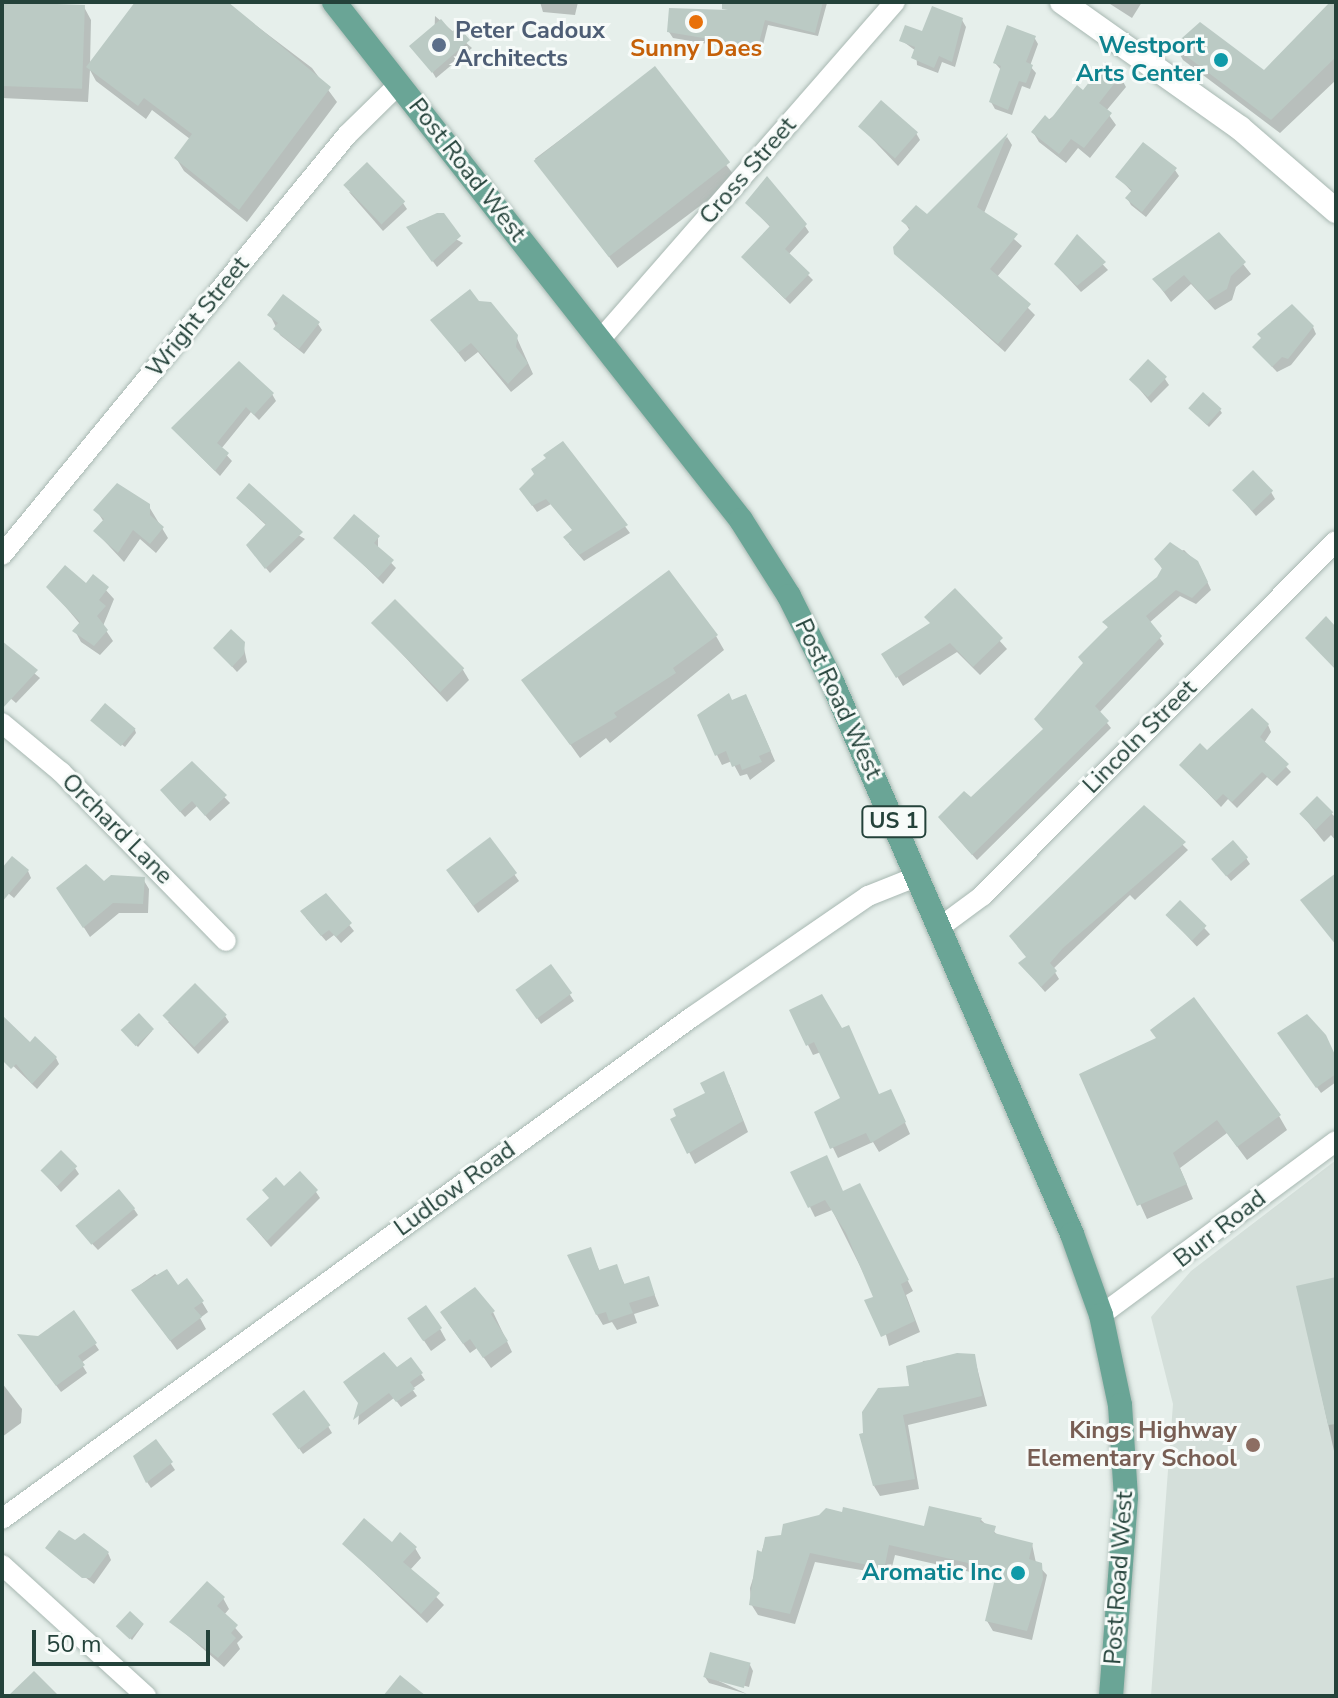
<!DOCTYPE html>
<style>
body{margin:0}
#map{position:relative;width:1338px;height:1698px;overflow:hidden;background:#e6efeb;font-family:"Nunito Sans",sans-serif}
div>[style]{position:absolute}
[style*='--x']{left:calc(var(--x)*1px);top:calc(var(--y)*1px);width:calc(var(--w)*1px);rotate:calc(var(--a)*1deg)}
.built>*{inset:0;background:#d4dfda}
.shadow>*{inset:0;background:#0003;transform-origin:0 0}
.building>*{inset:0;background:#bbcac4;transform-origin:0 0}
.roads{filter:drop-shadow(0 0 2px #a8b8b2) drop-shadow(0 0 2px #a8b8b2)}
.street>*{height:20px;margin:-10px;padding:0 10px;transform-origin:10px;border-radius:10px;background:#fff}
.secondary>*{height:24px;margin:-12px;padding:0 12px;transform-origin:12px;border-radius:12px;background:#fff}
.primary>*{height:24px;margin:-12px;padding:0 12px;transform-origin:12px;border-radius:12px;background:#6aa596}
.dots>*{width:22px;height:22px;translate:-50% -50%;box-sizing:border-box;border:4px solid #f7fbf9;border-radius:50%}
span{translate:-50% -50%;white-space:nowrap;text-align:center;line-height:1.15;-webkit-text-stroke:6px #f7fbf9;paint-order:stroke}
.shield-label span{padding:2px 6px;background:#f7fbf9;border:2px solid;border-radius:6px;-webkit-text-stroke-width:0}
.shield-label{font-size:22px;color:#24423a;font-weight:700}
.service-label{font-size:24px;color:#4e5e75;font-weight:700}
.left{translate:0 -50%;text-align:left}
.culture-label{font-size:24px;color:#0d838f;font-weight:700}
.right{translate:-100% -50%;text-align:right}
.food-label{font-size:24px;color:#c56008;font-weight:700}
.street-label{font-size:24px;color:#24423a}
.education-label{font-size:24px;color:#785e54;font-weight:700}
.frame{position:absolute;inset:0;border:4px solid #24423a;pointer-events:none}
.scale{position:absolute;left:32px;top:1630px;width:178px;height:36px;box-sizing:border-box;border:4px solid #24423a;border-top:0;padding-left:10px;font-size:24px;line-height:28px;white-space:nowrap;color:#24423a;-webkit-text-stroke:6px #f7fbf9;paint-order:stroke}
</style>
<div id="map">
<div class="built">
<i style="clip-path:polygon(1336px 1160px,1336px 1696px,1151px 1696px,1173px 1404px,1151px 1317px,1191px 1271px)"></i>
</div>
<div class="shadow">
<i style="clip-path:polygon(2px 2px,84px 7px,91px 20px,90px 65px,137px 2px,225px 2px,312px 68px,337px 102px,247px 222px,184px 171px,176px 158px,190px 139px,152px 110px,146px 119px,96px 81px,90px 70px,88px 102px,2px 98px)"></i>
<i style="clip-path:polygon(540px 2px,578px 2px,575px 15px,543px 12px)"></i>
<i style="clip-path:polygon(744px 2px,826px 2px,827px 3px,818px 36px,768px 25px,761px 53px,673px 38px,669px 32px,741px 13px)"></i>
<i style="clip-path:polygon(1107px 2px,1142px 2px,1132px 18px)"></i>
<i style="clip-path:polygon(1333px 2px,1336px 80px,1280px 133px,1183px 60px,1175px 46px,1265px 73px)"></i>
<i style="clip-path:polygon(435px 16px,472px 48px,436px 78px,433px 73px)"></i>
<i style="clip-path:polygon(962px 20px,966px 27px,955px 67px,942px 62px,938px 73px,917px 65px,916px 51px,901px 40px)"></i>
<i style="clip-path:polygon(1034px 37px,1038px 44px,1030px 66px,1036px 73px,1030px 89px,1022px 86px,1012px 115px,995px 109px,991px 102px,1002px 71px,995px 63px)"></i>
<i style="left:654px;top:69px;width:137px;height:149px;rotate:53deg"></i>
<i style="clip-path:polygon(1120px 76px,1126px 87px,1106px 111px,1116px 125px,1090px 158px,1078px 148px,1066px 163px,1039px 142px,1033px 132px,1084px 92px)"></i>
<i style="clip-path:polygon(861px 127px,916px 133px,920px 140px,898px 166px)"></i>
<i style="clip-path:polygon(1007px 137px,1012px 145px,984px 213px,1022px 246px,997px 277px,1035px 315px,1005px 352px,896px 254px,910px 231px,904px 221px,927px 217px)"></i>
<i style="clip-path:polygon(1175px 170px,1179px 176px,1146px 217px,1131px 205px,1127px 198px,1132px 192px,1118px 177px)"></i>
<i style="clip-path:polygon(349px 192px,403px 203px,407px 209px,383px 231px)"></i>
<i style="clip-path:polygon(748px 203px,805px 226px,809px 232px,788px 255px,813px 280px,790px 304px,743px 258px,771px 228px)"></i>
<i style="clip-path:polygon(420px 220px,463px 243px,437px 267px,409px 228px)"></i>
<i style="clip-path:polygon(1219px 234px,1251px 274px,1236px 287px,1232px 300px,1215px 310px,1191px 284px,1171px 302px,1154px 279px)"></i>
<i style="clip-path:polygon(1077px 237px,1108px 270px,1081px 292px,1056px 265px)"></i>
<i style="clip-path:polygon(478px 303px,516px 336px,533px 374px,511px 392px,478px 352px,465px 362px,433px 320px)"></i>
<i style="clip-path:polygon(270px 315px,318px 324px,322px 330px,304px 354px,280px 335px)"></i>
<i style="clip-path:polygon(1313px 327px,1316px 334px,1291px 365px,1277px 372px,1254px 347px)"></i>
<i style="clip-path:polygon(1131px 379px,1165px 379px,1169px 385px,1151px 403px)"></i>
<i style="clip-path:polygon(272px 394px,276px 401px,259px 420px,251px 412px,221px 449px,232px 461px,220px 476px,178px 434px)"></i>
<i style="clip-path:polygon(1192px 410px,1220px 410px,1222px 413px,1209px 427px)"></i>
<i style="clip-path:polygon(562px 443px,630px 533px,584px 561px,569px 544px,574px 531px,551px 504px,537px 512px,525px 495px)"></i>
<i style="clip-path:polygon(1234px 490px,1271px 492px,1275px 499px,1256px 516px)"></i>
<i style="clip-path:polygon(238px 499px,305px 539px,270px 573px,252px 551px,267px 526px)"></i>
<i style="clip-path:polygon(148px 505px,168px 538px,156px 553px,140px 539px,124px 562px,95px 531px,104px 522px,96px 510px)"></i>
<i style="clip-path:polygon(336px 538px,378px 538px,378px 549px,396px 568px,383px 584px)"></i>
<i style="clip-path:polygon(1184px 550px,1200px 566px,1211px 590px,1196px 604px,1180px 596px,1149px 623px,1164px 644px,1099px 713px,1111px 728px,977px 860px,944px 823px,1045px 730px,1036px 719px,1085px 665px,1109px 629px,1105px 622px,1159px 579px,1163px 570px,1156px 559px)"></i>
<i style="clip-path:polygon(94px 577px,114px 599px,103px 626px,113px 641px,100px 655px,81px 642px,75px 631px,80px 624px,49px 587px,86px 586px)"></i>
<i style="clip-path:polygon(954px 590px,1007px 649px,980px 675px,957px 652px,903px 686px,884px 655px,931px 625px)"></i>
<i style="clip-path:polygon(373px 623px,463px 670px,469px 680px,447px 702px)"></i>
<i style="clip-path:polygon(716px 636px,724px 650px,610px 743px,606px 738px,580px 758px,524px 680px)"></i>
<i style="clip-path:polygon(243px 644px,247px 662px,237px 672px,216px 649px)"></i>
<i style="clip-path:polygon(2px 647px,40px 678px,16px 703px,2px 691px)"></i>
<i style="clip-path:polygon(732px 702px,751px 706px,775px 761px,750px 780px,747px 774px,740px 776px,732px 761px,722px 765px,717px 755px)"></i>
<i style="clip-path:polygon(93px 721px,135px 730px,136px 733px,125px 747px)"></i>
<i style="clip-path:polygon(1268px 725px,1271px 732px,1264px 743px,1291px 772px,1277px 786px,1267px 777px,1237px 808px,1228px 799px,1221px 807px,1181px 765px)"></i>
<i style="clip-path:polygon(192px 764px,230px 803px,210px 821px,197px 806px,185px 817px,167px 797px)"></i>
<i style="clip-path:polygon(1317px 799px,1336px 818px,1336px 841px,1331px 835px,1324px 842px,1302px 815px)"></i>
<i style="clip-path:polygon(1144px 807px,1188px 850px,1135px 900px,1130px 895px,1053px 969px,1059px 979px,1045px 992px,1021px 964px)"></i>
<i style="clip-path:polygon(490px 840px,519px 881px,478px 913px,454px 879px)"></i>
<i style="clip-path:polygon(1246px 858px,1250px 864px,1231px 881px,1213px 860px)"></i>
<i style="clip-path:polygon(2px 871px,28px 871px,31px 878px,14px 898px,2px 888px)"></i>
<i style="clip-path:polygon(143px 879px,149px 889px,148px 913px,119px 913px,90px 937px,65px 898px,104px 884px)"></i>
<i style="clip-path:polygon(326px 896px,354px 931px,341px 943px,334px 935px,326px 941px,306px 918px)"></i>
<i style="left:1180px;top:902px;width:44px;height:18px;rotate:47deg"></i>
<i style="clip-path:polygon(551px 966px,574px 1001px,541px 1024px,522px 996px)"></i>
<i style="clip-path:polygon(791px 1011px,879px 1096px,896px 1102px,910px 1134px,879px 1152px,873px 1142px,838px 1158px,816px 1113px,842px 1099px,821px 1052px,813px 1055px)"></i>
<i style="clip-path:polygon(225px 1016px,229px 1022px,198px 1054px,168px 1022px)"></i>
<i style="clip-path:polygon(2px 1029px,56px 1058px,59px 1064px,37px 1089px,2px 1055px)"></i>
<i style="clip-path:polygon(152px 1031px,138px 1047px,124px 1032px)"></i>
<i style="clip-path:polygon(1284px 1040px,1336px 1060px,1336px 1082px,1321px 1093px)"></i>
<i style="clip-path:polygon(1081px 1075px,1279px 1116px,1287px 1130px,1247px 1160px,1227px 1133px,1180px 1168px,1193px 1199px,1147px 1219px)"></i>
<i style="clip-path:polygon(729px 1084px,748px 1132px,695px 1164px,673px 1120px)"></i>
<i style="clip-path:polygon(75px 1168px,79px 1174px,61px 1192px,43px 1171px)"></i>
<i style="clip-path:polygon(793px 1173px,844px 1193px,865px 1196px,913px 1291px,906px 1295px,920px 1332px,889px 1346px,876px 1298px,832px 1210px,815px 1217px)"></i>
<i style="clip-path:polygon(283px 1189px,316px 1192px,320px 1198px,271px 1247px,253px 1226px)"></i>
<i style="clip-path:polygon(134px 1209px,138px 1215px,98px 1250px,82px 1233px)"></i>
<i style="clip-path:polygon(590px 1249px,600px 1272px,616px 1267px,625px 1285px,648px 1278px,659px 1306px,634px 1314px,637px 1323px,617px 1330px,612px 1322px,603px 1325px,597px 1315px)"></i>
<i style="clip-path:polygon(155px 1274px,202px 1302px,208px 1312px,200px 1318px,206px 1329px,177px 1350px,133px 1290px)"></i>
<i style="clip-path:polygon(1336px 1279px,1336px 1460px,1298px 1288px)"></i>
<i style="clip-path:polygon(493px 1312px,512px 1352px,491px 1368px,477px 1348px,470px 1353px,448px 1323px)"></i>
<i style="clip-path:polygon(416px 1329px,440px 1329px,446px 1340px,431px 1351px)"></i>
<i style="clip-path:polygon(23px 1341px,95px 1344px,99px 1350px,81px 1363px,87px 1373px,61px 1392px)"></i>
<i style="clip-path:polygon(974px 1356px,987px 1406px,908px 1425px,919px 1489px,880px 1496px,874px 1486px,923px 1361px)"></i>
<i style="clip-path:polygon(397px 1370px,421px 1374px,425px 1380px,412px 1389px,417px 1396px,401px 1407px,394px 1398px,358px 1425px,360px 1404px)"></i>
<i style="clip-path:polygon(2px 1383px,22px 1409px,21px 1423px,2px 1437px)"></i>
<i style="clip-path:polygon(279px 1420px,328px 1426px,332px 1433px,303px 1454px)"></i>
<i style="clip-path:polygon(156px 1441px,175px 1470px,151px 1488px,147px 1482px)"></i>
<i style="clip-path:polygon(980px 1519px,1000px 1537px,1032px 1544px,1036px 1563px,1047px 1575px,1032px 1640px,993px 1631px,987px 1621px,997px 1578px,895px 1555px,890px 1575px,815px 1562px,795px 1624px,758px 1615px,751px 1604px,750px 1588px,766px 1538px,926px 1528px)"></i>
<i style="clip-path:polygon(75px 1543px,108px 1553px,111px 1560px,94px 1584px,47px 1548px)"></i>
<i style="clip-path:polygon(344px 1544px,415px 1548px,421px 1558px,410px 1570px,444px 1605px,427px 1623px)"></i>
<i style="clip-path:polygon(223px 1598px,229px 1609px,224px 1615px,243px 1637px,237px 1643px,240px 1649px,224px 1667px,172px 1622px)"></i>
<i style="clip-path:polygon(143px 1625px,132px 1640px,120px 1629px)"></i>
<i style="clip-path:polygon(712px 1654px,750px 1665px,753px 1671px,749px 1687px,708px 1676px,747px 1694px,709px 1683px,705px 1677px)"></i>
</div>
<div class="building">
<i style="left:2px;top:2px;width:83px;height:84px;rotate:2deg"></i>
<i style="clip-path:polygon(135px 2px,228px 2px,331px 87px,239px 210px,174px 158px,192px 134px,144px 98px,138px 106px,86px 67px)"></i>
<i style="clip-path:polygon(722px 2px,823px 2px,815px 33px,765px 20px,758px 47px,667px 32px,669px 8px,728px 10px,722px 9px)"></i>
<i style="clip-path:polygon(1330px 2px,1336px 2px,1336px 57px,1271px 120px,1173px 46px,1200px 22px,1264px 70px)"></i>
<i style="clip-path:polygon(932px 6px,963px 18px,952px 62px,939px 56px,934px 68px,911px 58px,915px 47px,899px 41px,905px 25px,922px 31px)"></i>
<i style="clip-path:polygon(441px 19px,452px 32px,458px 26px,470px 40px,432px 73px,409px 46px)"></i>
<i style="clip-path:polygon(1007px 25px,1036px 36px,1026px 62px,1033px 65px,1026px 83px,1019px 81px,1008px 110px,989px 102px,1001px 66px,993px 63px)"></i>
<i style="clip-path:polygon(1105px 62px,1121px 75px,1099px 103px,1112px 113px,1084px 148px,1071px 139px,1059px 154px,1031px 132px,1045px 115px,1050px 120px,1077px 85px,1083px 90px)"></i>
<i style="left:655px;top:66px;width:122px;height:154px;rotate:52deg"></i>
<i style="left:881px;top:100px;width:49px;height:35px;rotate:41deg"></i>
<i style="clip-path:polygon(1008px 133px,977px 207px,1018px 234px,990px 269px,1031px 304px,998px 344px,894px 254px,893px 247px,910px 228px,901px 221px,916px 205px,927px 214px)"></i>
<i style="clip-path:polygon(1143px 142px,1177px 168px,1142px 212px,1125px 198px,1132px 190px,1115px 177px)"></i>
<i style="left:367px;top:162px;width:55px;height:33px;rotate:46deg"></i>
<i style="clip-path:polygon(767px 176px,807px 224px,785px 249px,810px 273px,785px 299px,741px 257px,770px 226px,745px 203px)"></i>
<i style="clip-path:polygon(437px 213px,444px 213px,461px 236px,432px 262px,406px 227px)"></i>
<i style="clip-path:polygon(1219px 232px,1246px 262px,1231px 276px,1227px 289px,1207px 301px,1184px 275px,1164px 292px,1152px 279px)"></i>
<i style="clip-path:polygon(1077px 234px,1106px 262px,1077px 286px,1054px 264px)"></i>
<i style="clip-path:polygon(470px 289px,479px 301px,491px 302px,518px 335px,516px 347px,528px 363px,508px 384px,471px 343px,458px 353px,430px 320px)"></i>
<i style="clip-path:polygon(283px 294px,320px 322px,299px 349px,273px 329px,278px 323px,267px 315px)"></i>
<i style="clip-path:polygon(1292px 304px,1314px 326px,1288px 359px,1282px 357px,1272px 367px,1252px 347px,1261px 338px,1257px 334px)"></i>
<i style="left:1148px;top:359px;width:26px;height:28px;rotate:43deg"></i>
<i style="clip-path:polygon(239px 361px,274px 393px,254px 415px,246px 407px,217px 443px,229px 453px,215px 471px,171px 428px)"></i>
<i style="left:1203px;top:392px;width:25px;height:22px;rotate:42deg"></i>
<i style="clip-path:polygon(563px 441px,628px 525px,579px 555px,563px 537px,572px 530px,546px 499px,532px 506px,519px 489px,534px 474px,531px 469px,546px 458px,543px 455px)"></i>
<i style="left:1253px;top:470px;width:29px;height:29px;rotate:46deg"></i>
<i style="clip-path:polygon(117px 483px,150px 504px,150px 515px,164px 527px,150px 544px,133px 530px,118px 553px,93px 531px,104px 519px,93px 510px)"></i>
<i style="clip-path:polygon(249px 483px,303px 532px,265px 569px,246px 545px,266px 524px,236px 498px)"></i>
<i style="clip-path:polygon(354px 514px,380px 536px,374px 543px,394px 560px,378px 578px,333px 538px)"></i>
<i style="clip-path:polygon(1170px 542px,1198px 561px,1208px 582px,1192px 598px,1176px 590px,1146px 616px,1162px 636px,1095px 706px,1109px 721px,972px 855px,938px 817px,964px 791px,971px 797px,1043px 729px,1034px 719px,1083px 663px,1078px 657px,1108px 627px,1102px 622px,1157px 577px,1162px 568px,1154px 559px)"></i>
<i style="clip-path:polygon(65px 565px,86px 583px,93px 574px,109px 587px,99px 600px,106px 606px,97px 616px,108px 630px,94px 646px,72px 631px,80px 622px,46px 587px)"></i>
<i style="clip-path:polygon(669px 570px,718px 635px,673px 668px,676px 673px,614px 713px,617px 717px,570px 745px,521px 680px)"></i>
<i style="clip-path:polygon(955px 588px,1003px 638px,973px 667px,950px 643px,896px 678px,881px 654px,930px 623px,924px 617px)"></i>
<i style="left:395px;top:599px;width:98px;height:34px;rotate:45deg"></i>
<i style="clip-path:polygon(1326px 616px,1336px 627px,1336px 670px,1305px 638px)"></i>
<i style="clip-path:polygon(231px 629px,245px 642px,244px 654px,232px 667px,213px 648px)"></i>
<i style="clip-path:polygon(2px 641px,38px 670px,2px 709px)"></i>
<i style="clip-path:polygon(729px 693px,732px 700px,746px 694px,771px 751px,759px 756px,762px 762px,742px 770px,740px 764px,732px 767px,726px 751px,715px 756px,697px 715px)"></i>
<i style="left:105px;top:703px;width:40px;height:23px;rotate:40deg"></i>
<i style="clip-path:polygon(1252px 708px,1269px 724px,1260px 737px,1289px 764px,1272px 781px,1262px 772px,1232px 802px,1223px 794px,1216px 801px,1179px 765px,1200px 743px,1207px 750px)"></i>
<i style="clip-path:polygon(192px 761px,227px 795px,205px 816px,192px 801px,180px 812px,160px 790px)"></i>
<i style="left:1317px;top:796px;width:23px;height:25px;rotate:45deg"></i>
<i style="clip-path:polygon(1144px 805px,1186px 842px,1063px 948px,1050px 963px,1057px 971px,1041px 987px,1018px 963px,1026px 957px,1009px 936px)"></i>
<i style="left:490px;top:837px;width:45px;height:55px;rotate:53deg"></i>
<i style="left:1233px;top:840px;width:23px;height:29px;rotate:49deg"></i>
<i style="clip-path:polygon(12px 856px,29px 870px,2px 902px,2px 868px)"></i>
<i style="clip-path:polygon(86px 864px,104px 881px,111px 875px,145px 877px,143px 904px,113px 903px,83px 928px,56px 888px)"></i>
<i style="clip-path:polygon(1336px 873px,1336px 945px,1300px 900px)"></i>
<i style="clip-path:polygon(326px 893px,352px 923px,336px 937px,329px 930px,321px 936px,300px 911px)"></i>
<i style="left:1180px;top:900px;width:37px;height:21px;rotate:44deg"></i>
<i style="left:551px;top:964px;width:36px;height:44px;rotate:54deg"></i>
<i style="left:195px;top:983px;width:45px;height:46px;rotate:45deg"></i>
<i style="clip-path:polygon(822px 994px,842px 1028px,849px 1025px,879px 1094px,891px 1089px,906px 1122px,871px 1143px,866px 1133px,830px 1149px,814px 1112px,840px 1098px,814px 1042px,806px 1046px,789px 1010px)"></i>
<i style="clip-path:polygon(1194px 997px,1281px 1115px,1237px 1147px,1217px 1120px,1173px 1153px,1187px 1184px,1137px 1206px,1079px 1074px,1156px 1038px,1150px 1030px)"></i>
<i style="left:139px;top:1013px;width:22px;height:25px;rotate:47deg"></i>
<i style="clip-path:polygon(1307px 1014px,1326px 1035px,1336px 1057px,1336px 1074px,1316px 1088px,1277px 1033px)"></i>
<i style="clip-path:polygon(2px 1015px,30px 1042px,35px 1036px,57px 1057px,32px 1084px,16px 1064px,11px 1069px,2px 1060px)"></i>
<i style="clip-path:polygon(724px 1071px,743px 1121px,687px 1154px,670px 1119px,676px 1116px,673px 1109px,705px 1093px,700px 1083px)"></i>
<i style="left:61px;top:1150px;width:23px;height:29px;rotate:45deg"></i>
<i style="clip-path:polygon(827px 1155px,843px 1191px,860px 1183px,909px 1280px,901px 1284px,915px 1321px,881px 1337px,864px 1300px,873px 1297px,846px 1233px,825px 1200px,808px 1208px,790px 1172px)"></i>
<i style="clip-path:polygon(300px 1171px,318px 1190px,267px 1241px,246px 1219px,269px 1198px,262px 1190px,276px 1177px,284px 1186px)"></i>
<i style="left:119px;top:1189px;width:25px;height:57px;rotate:50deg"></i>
<i style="clip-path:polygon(591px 1247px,599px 1270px,617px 1264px,624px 1284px,649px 1276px,655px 1295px,629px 1303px,633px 1313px,609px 1321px,606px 1312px,596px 1315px,567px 1255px)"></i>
<i style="clip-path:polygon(167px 1269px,178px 1285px,187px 1278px,204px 1301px,194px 1308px,202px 1317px,170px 1341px,131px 1290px)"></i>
<i style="clip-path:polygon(1336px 1277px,1336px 1424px,1328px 1425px,1296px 1286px)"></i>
<i style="clip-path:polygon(475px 1287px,495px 1311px,491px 1314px,508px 1341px,483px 1358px,470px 1339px,463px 1344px,440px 1312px)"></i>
<i style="left:426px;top:1305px;width:28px;height:23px;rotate:55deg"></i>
<i style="clip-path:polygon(74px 1310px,97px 1343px,78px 1356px,85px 1365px,56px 1386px,17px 1334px,38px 1336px)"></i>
<i style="clip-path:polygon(384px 1352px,397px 1367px,411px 1357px,423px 1373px,410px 1382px,415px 1389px,396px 1402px,389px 1393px,353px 1420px,358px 1403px,343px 1382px)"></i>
<i style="clip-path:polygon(957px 1353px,975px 1354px,982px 1396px,903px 1415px,915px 1479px,873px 1486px,859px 1434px,863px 1433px,862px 1412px,878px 1388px,909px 1386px,906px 1366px)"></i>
<i style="left:304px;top:1390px;width:44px;height:40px;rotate:53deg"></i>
<i style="clip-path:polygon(156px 1439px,173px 1462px,146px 1483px,133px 1456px)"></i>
<i style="clip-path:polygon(929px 1506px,982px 1518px,980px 1522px,996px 1526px,994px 1533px,1033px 1543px,1029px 1559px,1042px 1563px,1043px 1579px,1027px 1631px,985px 1621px,997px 1570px,970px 1564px,969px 1568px,968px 1563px,889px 1545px,885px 1565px,877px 1567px,810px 1553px,790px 1614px,749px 1605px,757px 1550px,762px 1552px,765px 1537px,781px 1535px,783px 1524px,819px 1515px,826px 1508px,842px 1512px,843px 1507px,924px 1526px)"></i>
<i style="clip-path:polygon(364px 1518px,392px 1542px,400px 1532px,417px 1547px,403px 1562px,440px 1593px,421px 1614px,342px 1544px)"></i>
<i style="clip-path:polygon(59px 1530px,75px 1540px,84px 1533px,109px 1552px,90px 1578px,82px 1578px,45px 1548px)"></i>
<i style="clip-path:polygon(207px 1581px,225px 1597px,217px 1606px,238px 1625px,231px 1633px,236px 1638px,218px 1658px,169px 1622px)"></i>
<i style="left:130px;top:1611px;width:19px;height:21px;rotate:43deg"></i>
<i style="left:710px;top:1652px;width:42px;height:26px;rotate:15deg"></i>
<i style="clip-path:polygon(34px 1671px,59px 1696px,8px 1696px)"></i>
<i style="clip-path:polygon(400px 1675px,426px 1696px,383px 1696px)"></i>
</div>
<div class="roads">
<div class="street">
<i style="--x:600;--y:340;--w:449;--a:-48.9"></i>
<i style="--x:2;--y:555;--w:544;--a:-50.6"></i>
<i style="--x:347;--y:135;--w:73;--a:-44.4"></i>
<i style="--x:2;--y:723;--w:77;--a:39.7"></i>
<i style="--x:61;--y:772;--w:236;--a:45.7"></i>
<i style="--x:940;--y:927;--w:52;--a:-36.4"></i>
<i style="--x:982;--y:896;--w:501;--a:-45.08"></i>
<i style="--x:1101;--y:1315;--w:292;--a:-36.5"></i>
<i style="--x:2;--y:1519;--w:853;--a:-36.04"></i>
<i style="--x:692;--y:1017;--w:214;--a:-34.5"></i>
<i style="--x:868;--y:896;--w:54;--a:-21.8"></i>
<i style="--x:2;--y:1565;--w:195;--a:42.3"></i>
</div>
<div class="secondary">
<i style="--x:1062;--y:2;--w:218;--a:35.3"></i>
<i style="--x:1240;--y:128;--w:127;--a:40.8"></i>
</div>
<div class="primary">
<i style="--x:334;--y:2;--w:659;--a:51.84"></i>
<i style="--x:741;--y:520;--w:90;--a:57.7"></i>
<i style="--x:789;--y:596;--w:98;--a:63.4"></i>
<i style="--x:833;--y:684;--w:600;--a:66.51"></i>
<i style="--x:1072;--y:1234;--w:86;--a:70.3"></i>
<i style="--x:1101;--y:1315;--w:92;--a:78.1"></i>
<i style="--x:1120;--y:1405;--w:92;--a:86.3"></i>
<i style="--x:1126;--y:1497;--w:200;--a:94.3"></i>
</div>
</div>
<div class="dots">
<i style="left:696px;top:22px;background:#e8710a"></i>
<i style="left:439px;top:45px;background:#5c6f8a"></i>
<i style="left:1221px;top:60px;background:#0f9aa8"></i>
<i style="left:1253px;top:1445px;background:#8d6e63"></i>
<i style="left:1018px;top:1573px;background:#0f9aa8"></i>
</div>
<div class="shield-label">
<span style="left:894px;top:822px">US 1</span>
</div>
<div class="service-label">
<span class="left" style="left:455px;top:45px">Peter Cadoux<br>Architects</span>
</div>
<div class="culture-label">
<span class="right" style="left:1205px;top:60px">Westport<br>Arts Center</span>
<span class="right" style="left:1002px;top:1573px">Aromatic Inc</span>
</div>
<div class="food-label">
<span style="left:696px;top:49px">Sunny Daes</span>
</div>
<div class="street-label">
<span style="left:467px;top:170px;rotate:52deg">Post Road West</span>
<span style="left:748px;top:171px;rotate:-49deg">Cross Street</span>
<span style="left:198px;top:317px;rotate:-51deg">Wright Street</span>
<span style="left:838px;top:699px;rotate:65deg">Post Road West</span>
<span style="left:1140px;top:737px;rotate:-45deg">Lincoln Street</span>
<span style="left:117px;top:829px;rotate:45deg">Orchard Lane</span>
<span style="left:455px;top:1189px;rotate:-36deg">Ludlow Road</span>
<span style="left:1220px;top:1229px;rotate:-38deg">Burr Road</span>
<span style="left:1119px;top:1578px;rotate:-86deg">Post Road West</span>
</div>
<div class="education-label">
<span class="right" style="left:1237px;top:1445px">Kings Highway<br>Elementary School</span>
</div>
<div class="frame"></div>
<div class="scale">50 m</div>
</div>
